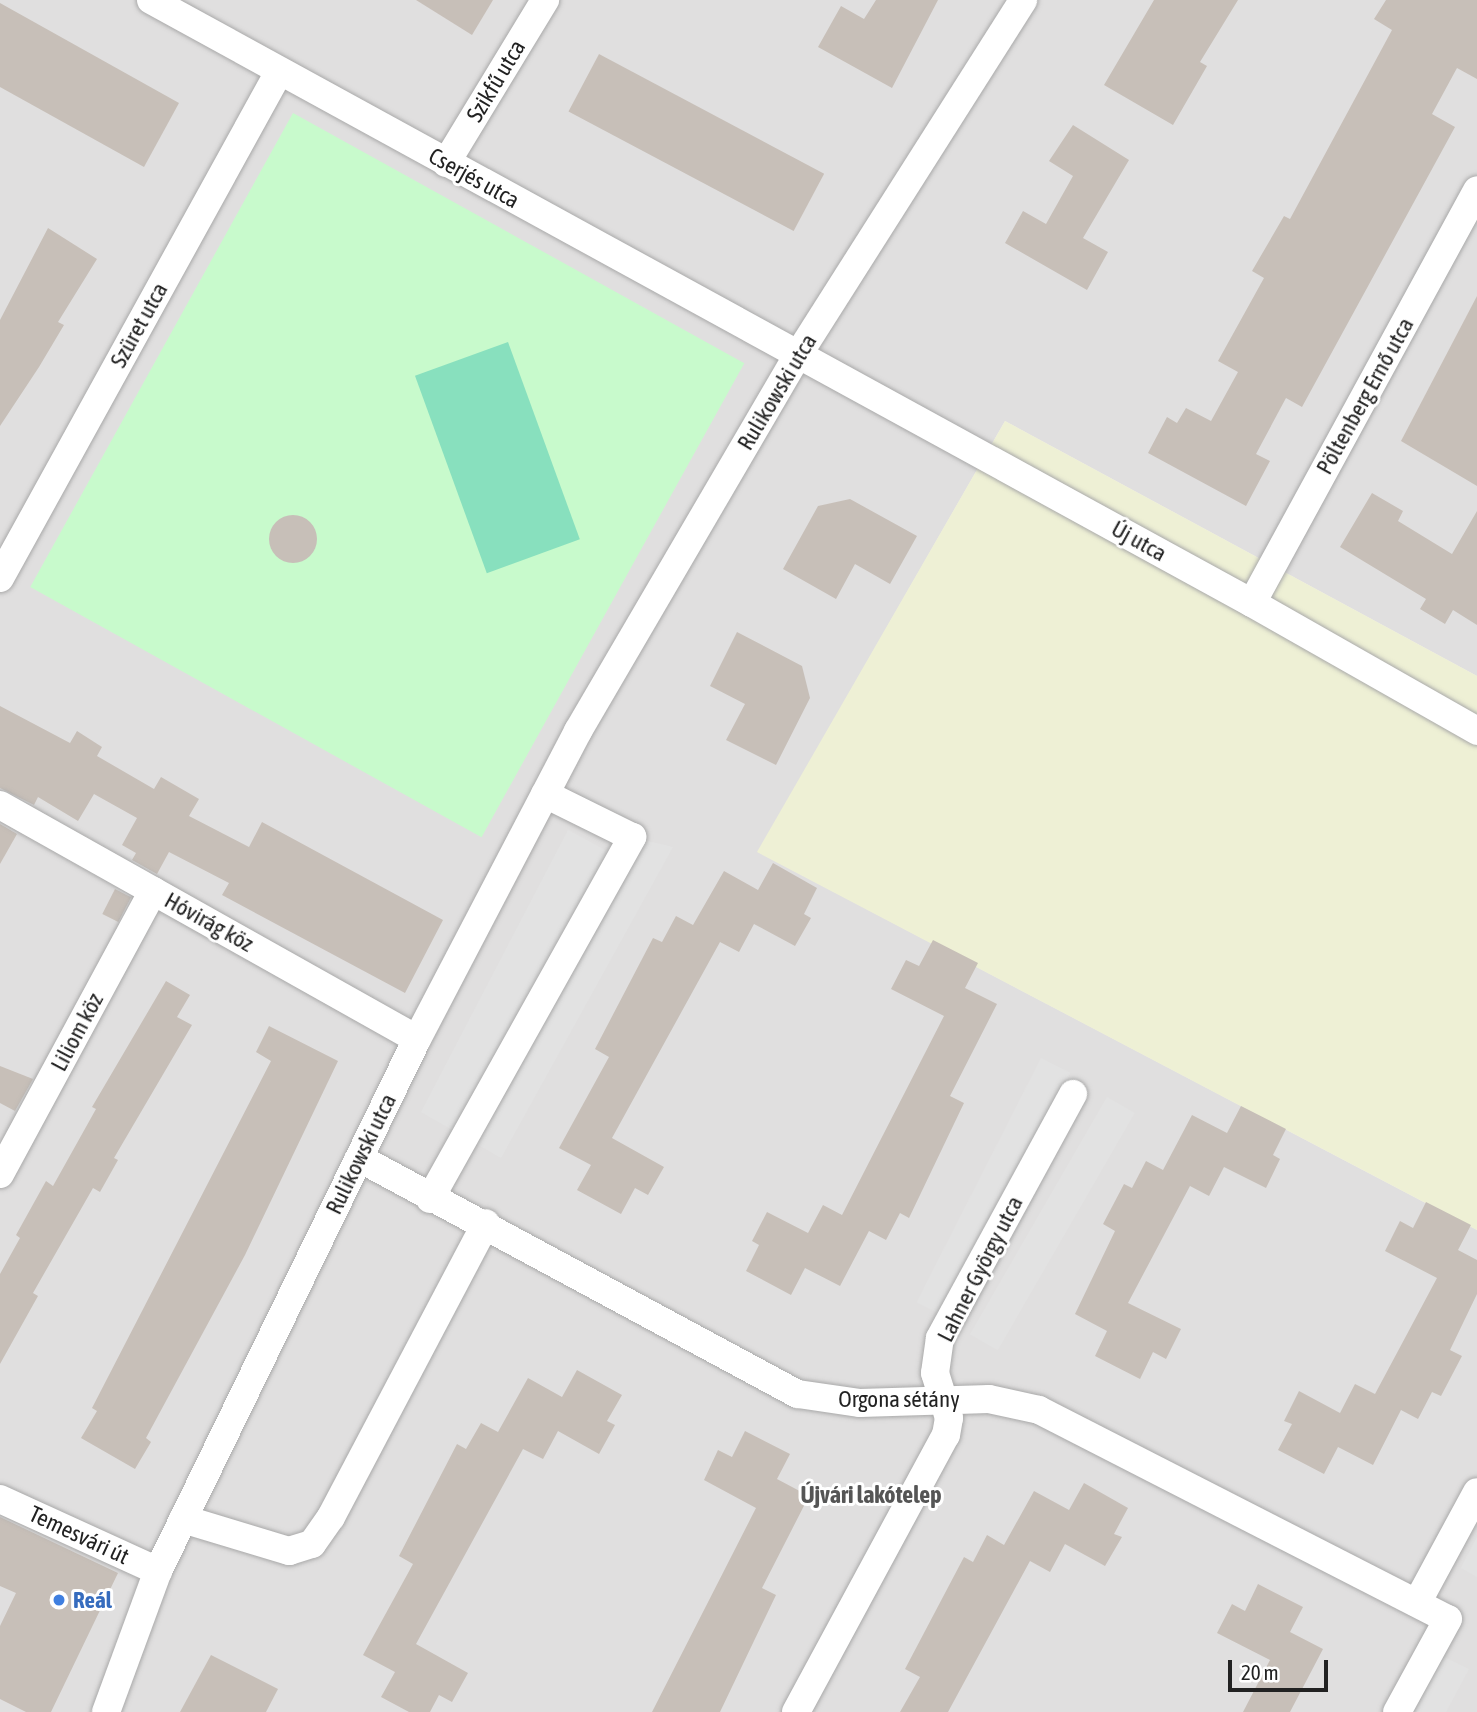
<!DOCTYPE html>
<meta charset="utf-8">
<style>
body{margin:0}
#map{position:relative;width:1477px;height:1712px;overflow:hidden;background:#f2efe9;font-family:"Asap Condensed",sans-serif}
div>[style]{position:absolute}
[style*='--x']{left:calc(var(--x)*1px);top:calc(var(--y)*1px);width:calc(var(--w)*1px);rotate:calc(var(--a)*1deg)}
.residential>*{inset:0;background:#e0dfdf}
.farmland>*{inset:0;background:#eef0d5}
.park>*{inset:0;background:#c8facc;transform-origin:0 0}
.pitch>*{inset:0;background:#88e0be;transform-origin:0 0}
.parking>*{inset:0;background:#e2e2e2;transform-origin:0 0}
.building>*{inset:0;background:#c7bfb8;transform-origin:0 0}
.round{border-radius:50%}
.roads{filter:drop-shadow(0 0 2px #a9a9a9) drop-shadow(0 0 2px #a9a9a9)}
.minor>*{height:28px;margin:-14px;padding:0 14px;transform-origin:14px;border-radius:14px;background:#fff}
.dots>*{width:19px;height:19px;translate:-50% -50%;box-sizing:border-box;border:4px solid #fff;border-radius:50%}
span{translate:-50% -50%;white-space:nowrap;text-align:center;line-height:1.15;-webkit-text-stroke:6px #fff;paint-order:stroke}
.street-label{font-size:23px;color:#222}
.shop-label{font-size:23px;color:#366cbe;font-weight:700}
.left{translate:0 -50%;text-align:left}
.neighbourhood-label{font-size:24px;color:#555;font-weight:700}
.scale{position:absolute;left:1228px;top:1660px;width:100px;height:32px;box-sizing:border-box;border:4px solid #222;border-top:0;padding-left:9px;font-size:21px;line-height:24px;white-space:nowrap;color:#222;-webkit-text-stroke:5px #fff;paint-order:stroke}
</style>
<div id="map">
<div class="residential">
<i style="clip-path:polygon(0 0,1477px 0,1477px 676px,1005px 421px,758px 852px,1477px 1230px,1477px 1712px,0 1712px)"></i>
</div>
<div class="farmland">
<i style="clip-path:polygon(1005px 421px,1477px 676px,1477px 1230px,757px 852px)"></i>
</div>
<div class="park">
<i style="left:293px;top:113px;width:516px;height:542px;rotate:29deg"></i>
</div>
<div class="pitch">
<i style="left:508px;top:342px;width:210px;height:99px;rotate:70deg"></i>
</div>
<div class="parking">
<i style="clip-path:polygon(568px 830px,620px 858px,632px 837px,673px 847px,501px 1158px,421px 1112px)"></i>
<i style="left:1041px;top:1058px;width:33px;height:274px;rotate:27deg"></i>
<i style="left:1107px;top:1097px;width:32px;height:274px;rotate:30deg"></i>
<i style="clip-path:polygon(1477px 1537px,1477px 1577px,1461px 1568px)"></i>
<i style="clip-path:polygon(1440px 1655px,1469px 1669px,1446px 1712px,1410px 1712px)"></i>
</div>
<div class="building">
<i style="clip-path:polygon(416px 0,493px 0,472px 35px)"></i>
<i style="clip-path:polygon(876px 0,938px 0,892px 88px,818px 47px,841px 6px,864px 19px)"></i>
<i style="clip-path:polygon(1154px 0,1238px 0,1200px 62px,1207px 66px,1173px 125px,1104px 85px)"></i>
<i style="clip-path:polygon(1386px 0,1477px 0,1477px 79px,1457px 68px,1432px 114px,1455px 127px,1302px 407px,1286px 398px,1256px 454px,1270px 461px,1246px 506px,1148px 453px,1167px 417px,1177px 423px,1186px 408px,1211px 421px,1238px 372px,1218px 361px,1264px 278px,1252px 271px,1284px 216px,1290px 219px,1392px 30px,1374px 19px)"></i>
<i style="clip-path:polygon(0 3px,179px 103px,144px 167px,0 87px)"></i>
<i style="left:599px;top:54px;width:255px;height:65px;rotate:28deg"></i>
<i style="clip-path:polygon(1073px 125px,1129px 160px,1083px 238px,1108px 252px,1087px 290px,1005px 243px,1023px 211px,1046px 224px,1073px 176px,1049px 161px)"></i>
<i style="clip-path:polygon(48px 228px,97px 259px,58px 322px,64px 325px,39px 367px,0 426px,0 320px)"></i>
<i style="clip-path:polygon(1477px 296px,1477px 486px,1401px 441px)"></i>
<i style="clip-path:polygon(1372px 493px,1403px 511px,1398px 521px,1452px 554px,1477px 511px,1477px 625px,1453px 610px,1445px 624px,1420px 609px,1426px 599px,1340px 547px)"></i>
<i style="clip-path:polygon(850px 499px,917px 536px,890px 584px,855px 564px,836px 599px,783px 569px,818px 506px)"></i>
<i class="round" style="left:269px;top:515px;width:48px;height:48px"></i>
<i style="clip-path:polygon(737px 632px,802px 666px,810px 698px,776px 765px,726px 740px,745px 704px,710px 686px)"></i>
<i style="clip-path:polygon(0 706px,70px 743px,77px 731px,102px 747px,97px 756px,154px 789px,161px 777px,199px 799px,189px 816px,249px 847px,262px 822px,443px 920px,405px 993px,222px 895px,229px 883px,169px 852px,157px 874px,132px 860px,136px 853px,122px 845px,137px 818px,94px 794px,78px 821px,38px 797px,34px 805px,0 788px)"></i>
<i style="clip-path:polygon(0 824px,17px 834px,0 864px)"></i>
<i style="clip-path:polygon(773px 863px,817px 888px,804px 914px,811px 918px,795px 946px,754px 924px,739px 952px,720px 942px,612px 1138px,664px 1167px,648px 1195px,635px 1188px,621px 1214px,577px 1190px,591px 1165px,559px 1148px,609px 1057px,595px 1049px,653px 938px,662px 942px,676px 916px,693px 925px,724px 871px,758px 890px)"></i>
<i style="left:115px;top:889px;width:18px;height:28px;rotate:27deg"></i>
<i style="clip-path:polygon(933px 940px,978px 963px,965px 988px,997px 1004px,950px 1096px,964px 1103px,909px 1218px,900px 1213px,886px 1240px,869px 1231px,840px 1286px,805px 1268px,791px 1295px,746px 1271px,759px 1245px,752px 1241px,767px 1212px,808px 1233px,823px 1205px,842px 1215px,944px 1016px,891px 989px,906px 960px,919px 966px)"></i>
<i style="clip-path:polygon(166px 981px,190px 995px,177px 1017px,192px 1025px,114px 1158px,118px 1160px,100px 1192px,93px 1188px,33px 1293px,38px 1296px,0 1364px,0 1274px,20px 1238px,16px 1235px,46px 1181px,53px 1186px,96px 1109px,92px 1107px)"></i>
<i style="clip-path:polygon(269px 1026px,338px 1061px,245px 1255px,146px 1438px,151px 1442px,135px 1469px,81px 1438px,97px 1411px,92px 1408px,271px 1061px,256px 1052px)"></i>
<i style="clip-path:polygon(0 1066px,33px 1079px,15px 1111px,0 1103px)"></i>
<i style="clip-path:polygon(1241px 1106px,1286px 1129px,1273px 1155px,1280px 1159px,1266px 1188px,1224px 1167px,1209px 1196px,1190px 1186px,1128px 1303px,1181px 1329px,1166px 1359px,1153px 1352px,1140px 1379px,1095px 1356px,1107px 1331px,1075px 1314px,1115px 1231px,1103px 1224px,1124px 1184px,1132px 1188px,1146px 1161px,1163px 1170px,1192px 1115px,1227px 1133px)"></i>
<i style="clip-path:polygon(1426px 1202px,1471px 1225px,1458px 1250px,1477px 1260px,1477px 1294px,1450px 1350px,1462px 1356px,1441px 1396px,1432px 1392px,1418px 1419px,1401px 1410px,1373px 1465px,1338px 1447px,1324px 1474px,1278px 1450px,1292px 1424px,1284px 1421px,1299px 1391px,1340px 1413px,1355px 1384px,1375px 1394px,1437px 1278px,1385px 1251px,1400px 1221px,1413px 1228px)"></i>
<i style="clip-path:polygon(577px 1370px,622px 1395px,607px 1421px,615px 1425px,599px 1454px,558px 1431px,543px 1459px,523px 1449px,416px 1644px,468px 1673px,452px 1702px,439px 1695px,430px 1712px,409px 1712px,381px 1697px,395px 1672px,363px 1655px,413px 1564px,399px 1556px,457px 1444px,466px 1449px,481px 1423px,498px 1432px,528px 1378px,562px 1397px)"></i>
<i style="clip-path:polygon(745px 1431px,790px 1454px,777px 1479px,809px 1496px,762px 1588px,776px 1595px,720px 1712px,652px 1712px,756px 1508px,704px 1480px,718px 1450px,732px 1457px)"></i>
<i style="clip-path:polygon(1084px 1483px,1128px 1508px,1114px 1534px,1122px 1537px,1105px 1566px,1065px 1544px,1050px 1572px,1030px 1561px,948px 1712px,900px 1712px,920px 1677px,905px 1669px,964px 1557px,973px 1562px,987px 1535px,1004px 1545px,1034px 1491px,1069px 1510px)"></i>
<i style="clip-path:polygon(0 1517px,118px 1573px,51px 1712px,26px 1712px,0 1699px,0 1626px,16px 1593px,0 1586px)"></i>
<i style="clip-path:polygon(1258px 1584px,1303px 1607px,1290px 1632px,1323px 1649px,1290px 1712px,1243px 1712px,1270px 1660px,1217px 1633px,1232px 1604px,1245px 1611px)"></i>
<i style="clip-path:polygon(211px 1655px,278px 1689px,266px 1712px,180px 1712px)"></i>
</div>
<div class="roads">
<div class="minor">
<i style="--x:151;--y:0;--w:1255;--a:28.71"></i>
<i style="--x:1252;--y:603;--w:259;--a:29.6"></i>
<i style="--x:446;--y:163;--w:191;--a:-58.7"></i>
<i style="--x:0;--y:578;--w:578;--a:-61.13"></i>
<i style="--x:1252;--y:603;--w:470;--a:-61.4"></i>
<i style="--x:0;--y:805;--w:478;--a:29.3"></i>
<i style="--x:359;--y:1158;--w:498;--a:28.3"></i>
<i style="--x:798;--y:1394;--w:63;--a:8.3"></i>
<i style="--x:860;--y:1403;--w:129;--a:-1.8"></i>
<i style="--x:989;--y:1399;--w:51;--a:12.4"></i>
<i style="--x:1039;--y:1410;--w:459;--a:27.1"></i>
<i style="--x:1448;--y:1619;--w:106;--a:118.7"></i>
<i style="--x:0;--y:1174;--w:322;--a:-61.6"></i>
<i style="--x:430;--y:1199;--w:415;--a:-60.8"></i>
<i style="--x:632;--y:837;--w:97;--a:-153.7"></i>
<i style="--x:0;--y:1499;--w:174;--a:24.5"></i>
<i style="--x:183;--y:1519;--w:111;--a:16.8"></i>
<i style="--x:289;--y:1551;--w:24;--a:-17"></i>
<i style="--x:312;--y:1544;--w:33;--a:-55"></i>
<i style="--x:331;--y:1517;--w:332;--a:-62.2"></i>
<i style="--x:1417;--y:1603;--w:126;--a:-61.6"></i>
<i style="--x:106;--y:1712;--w:150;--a:-69.8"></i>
<i style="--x:158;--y:1571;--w:592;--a:-64.04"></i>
<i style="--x:417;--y:1039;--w:348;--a:-62.4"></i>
<i style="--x:578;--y:731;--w:436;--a:-59.7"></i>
<i style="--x:798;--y:355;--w:420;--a:-57.6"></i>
<i style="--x:796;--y:1712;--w:315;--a:-61.6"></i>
<i style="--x:946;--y:1435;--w:17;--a:-80"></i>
<i style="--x:949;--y:1418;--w:47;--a:-107.3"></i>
<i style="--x:935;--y:1373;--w:35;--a:-82"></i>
<i style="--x:940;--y:1338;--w:278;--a:-61.4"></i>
</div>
</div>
<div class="dots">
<i style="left:59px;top:1600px;background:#3f7fe0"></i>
</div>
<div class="street-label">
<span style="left:496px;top:81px;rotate:-59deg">Szikfű utca</span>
<span style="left:474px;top:178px;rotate:29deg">Cserjés utca</span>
<span style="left:139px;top:325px;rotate:-61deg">Szüret utca</span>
<span style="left:777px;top:392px;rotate:-59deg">Rulikowski utca</span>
<span style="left:1365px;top:396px;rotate:-61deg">Pöltenberg Ernő utca</span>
<span style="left:1139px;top:541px;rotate:29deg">Új utca</span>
<span style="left:209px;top:922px;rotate:29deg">Hóvirág köz</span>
<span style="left:77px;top:1032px;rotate:-62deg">Liliom köz</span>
<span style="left:361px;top:1154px;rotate:-64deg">Rulikowski utca</span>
<span style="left:980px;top:1269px;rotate:-63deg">Lahner György utca</span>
<span style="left:899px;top:1399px">Orgona sétány</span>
<span style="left:79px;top:1535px;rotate:25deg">Temesvári út</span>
</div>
<div class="shop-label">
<span class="left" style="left:73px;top:1600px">Reál</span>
</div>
<div class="neighbourhood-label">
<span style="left:871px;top:1495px">Újvári lakótelep</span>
</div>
<div class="scale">20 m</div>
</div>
